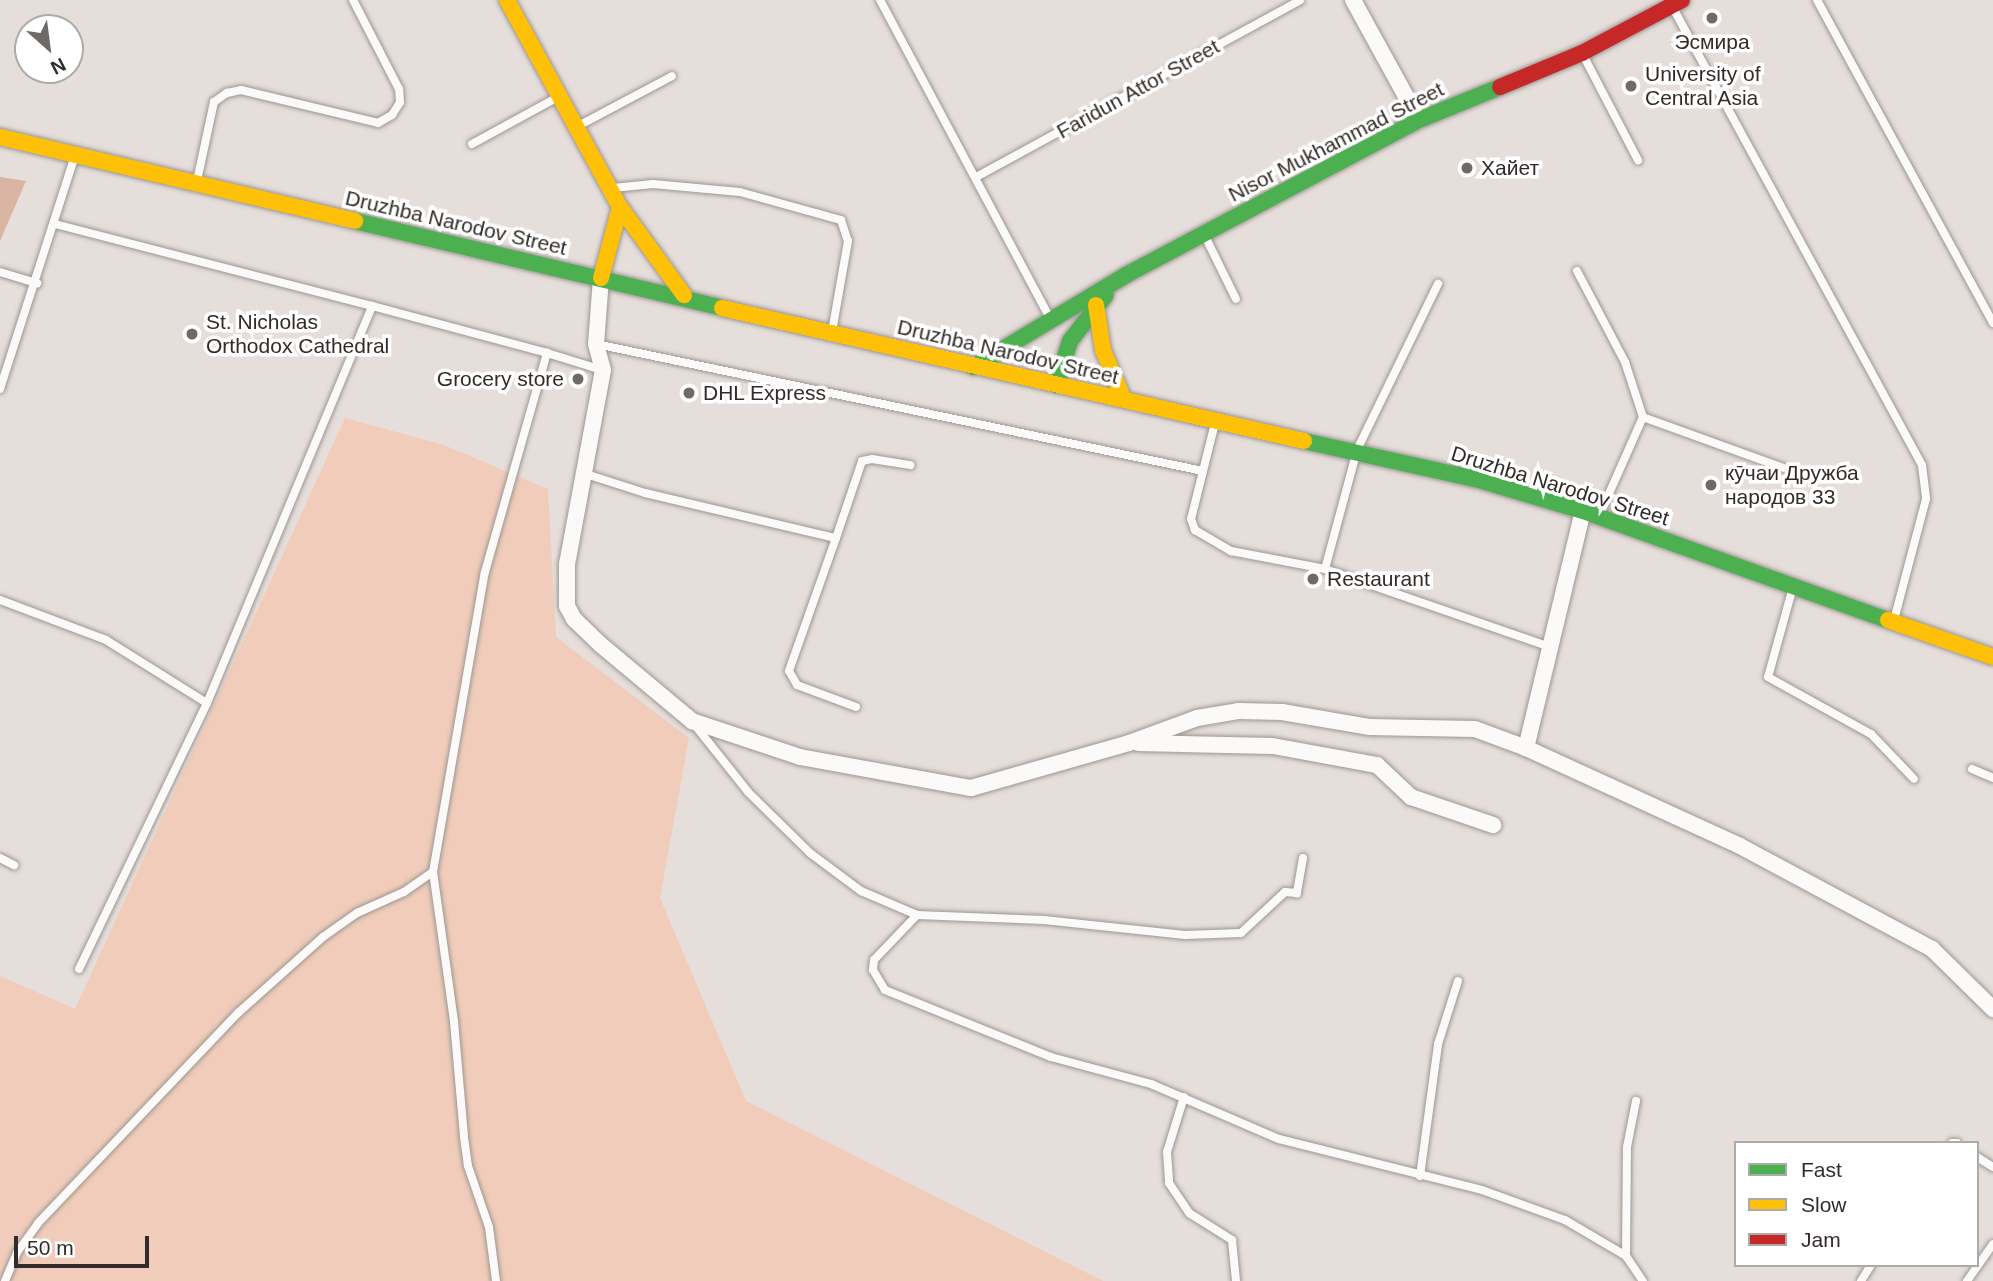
<!DOCTYPE html>
<meta charset="utf-8">
<style>
body{margin:0}
#map{position:relative;width:1993px;height:1281px;overflow:hidden;background:#e6deda;font-family:Helvetica,sans-serif}
div>[style]{position:absolute}
[style*='--x']{left:calc(var(--x)*1px);top:calc(var(--y)*1px);width:calc(var(--w)*1px);rotate:calc(var(--a)*1deg)}
.green>*{inset:0;background:#f1ccba}
.forest>*{inset:0;background:#dab4a2}
.roads{filter:drop-shadow(0 0 2px #9c9794) drop-shadow(0 0 2px #9c9794)}
.lane>*{height:8px;margin:-4px;padding:0 4px;transform-origin:4px;border-radius:4px;background:#fbfaf9}
.street>*{height:16px;margin:-8px;padding:0 8px;transform-origin:8px;border-radius:8px;background:#fbfaf9}
.fast>*{height:16px;margin:-8px;padding:0 8px;transform-origin:8px;border-radius:8px;background:#4caf50}
.slow>*{height:16px;margin:-8px;padding:0 8px;transform-origin:8px;border-radius:8px;background:#ffc107}
.jam>*{height:16px;margin:-8px;padding:0 8px;transform-origin:8px;border-radius:8px;background:#c62828}
.dots>*{width:19px;height:19px;translate:-50% -50%;box-sizing:border-box;border:4px solid #fff;border-radius:50%}
span{translate:-50% -50%;white-space:nowrap;text-align:center;line-height:1.15;-webkit-text-stroke:7px #fff;paint-order:stroke}
.poi-label{font-size:21px;color:#312c29}
.left{translate:0 -50%;text-align:left}
.right{translate:-100% -50%;text-align:right}
.street-label{font-size:21px;color:#312c29}
.legend{position:absolute;left:1734px;top:1141px;width:245px;height:126px;box-sizing:border-box;background:#fff;border:2px solid #adaba9;margin:0;padding:9px 12px;list-style:none;font-size:21px;color:#312c29}
.legend li{display:flex;align-items:center;gap:14px;height:35px}
.legend b{width:35px;border:2px solid #adaba9}
.north{position:absolute;left:14px;top:14px;width:70px;height:70px;box-sizing:border-box;background:#fff;border:2px solid #adaba9;border-radius:50%;rotate:152deg;font-size:19px;font-weight:700;line-height:28px;text-align:center;color:#312c29}
.north::after{content:'';display:block;margin:auto;width:24px;height:32px;background:#706a67;clip-path:polygon(50% 0,100% 100%,50% 72%,0 100%)}
.scale{position:absolute;left:14px;top:1236px;width:135px;height:32px;box-sizing:border-box;border:4px solid #312c29;border-top:0;padding-left:9px;font-size:21px;line-height:24px;white-space:nowrap;color:#312c29;-webkit-text-stroke:5px #fff;paint-order:stroke}
</style>
<div id="map">
<div class="green">
<i style="clip-path:polygon(345px 418px,444px 445px,548px 489px,556px 637px,689px 738px,660px 898px,746px 1101px,1103px 1281px,0 1281px,0 976px,75px 1009px)"></i>
</div>
<div class="forest">
<i style="clip-path:polygon(0 177px,26px 181px,0 241px)"></i>
</div>
<div class="roads">
<div class="lane">
<i style="--x:880;--y:0;--w:361;--a:61.9"></i>
<i style="--x:1817;--y:0;--w:368;--a:61.4"></i>
<i style="--x:1673;--y:8;--w:520;--a:61.42"></i>
<i style="--x:1922;--y:465;--w:34;--a:83"></i>
<i style="--x:1926;--y:499;--w:125;--a:104.8"></i>
<i style="--x:1583;--y:55;--w:119;--a:62.4"></i>
<i style="--x:580;--y:125;--w:104;--a:-28"></i>
<i style="--x:472;--y:144;--w:98;--a:-28.7"></i>
<i style="--x:976;--y:177;--w:369;--a:-28.6"></i>
<i style="--x:197;--y:181;--w:81;--a:-77.9"></i>
<i style="--x:214;--y:102;--w:16;--a:-35"></i>
<i style="--x:227;--y:93;--w:14;--a:-12"></i>
<i style="--x:241;--y:90;--w:141;--a:13.5"></i>
<i style="--x:378;--y:123;--w:16;--a:-30"></i>
<i style="--x:392;--y:115;--w:15;--a:-58"></i>
<i style="--x:400;--y:102;--w:13;--a:-94"></i>
<i style="--x:399;--y:89;--w:100;--a:-117.3"></i>
<i style="--x:613;--y:188;--w:40;--a:-5.7"></i>
<i style="--x:653;--y:184;--w:87;--a:5.3"></i>
<i style="--x:740;--y:192;--w:105;--a:15.5"></i>
<i style="--x:841;--y:220;--w:22;--a:72"></i>
<i style="--x:848;--y:241;--w:92;--a:100"></i>
<i style="--x:55;--y:224;--w:327;--a:14.5"></i>
<i style="--x:1205;--y:236;--w:70;--a:63.8"></i>
<i style="--x:1577;--y:271;--w:103;--a:62.2"></i>
<i style="--x:1625;--y:362;--w:58;--a:71.9"></i>
<i style="--x:0;--y:272;--w:39;--a:17"></i>
<i style="--x:596;--y:344;--w:620;--a:11.82"></i>
<i style="--x:0;--y:389;--w:245;--a:-72.2"></i>
<i style="--x:1215;--y:423;--w:99;--a:104"></i>
<i style="--x:1191;--y:519;--w:12;--a:70"></i>
<i style="--x:1195;--y:530;--w:42;--a:30.3"></i>
<i style="--x:1231;--y:551;--w:96;--a:10.8"></i>
<i style="--x:1325;--y:569;--w:123;--a:-74.9"></i>
<i style="--x:1357;--y:450;--w:185;--a:-64"></i>
<i style="--x:586;--y:474;--w:62;--a:17.9"></i>
<i style="--x:645;--y:493;--w:196;--a:13.3"></i>
<i style="--x:836;--y:538;--w:81;--a:-71.3"></i>
<i style="--x:862;--y:461;--w:10;--a:-11"></i>
<i style="--x:872;--y:459;--w:39;--a:9"></i>
<i style="--x:1600;--y:514;--w:106;--a:-66.1"></i>
<i style="--x:1643;--y:417;--w:150;--a:19.9"></i>
<i style="--x:836;--y:538;--w:141;--a:109.5"></i>
<i style="--x:789;--y:671;--w:16;--a:60"></i>
<i style="--x:797;--y:685;--w:63;--a:20.4"></i>
<i style="--x:1325;--y:569;--w:238;--a:19.1"></i>
<i style="--x:1793;--y:587;--w:93;--a:105.5"></i>
<i style="--x:1768;--y:677;--w:118;--a:29"></i>
<i style="--x:1871;--y:734;--w:62;--a:46.3"></i>
<i style="--x:0;--y:600;--w:113;--a:20.7"></i>
<i style="--x:106;--y:640;--w:119;--a:32"></i>
<i style="--x:694;--y:724;--w:87;--a:51.5"></i>
<i style="--x:748;--y:792;--w:87;--a:44.5"></i>
<i style="--x:810;--y:853;--w:64;--a:36.7"></i>
<i style="--x:861;--y:891;--w:61;--a:23.2"></i>
<i style="--x:1972;--y:769;--w:23;--a:23"></i>
<i style="--x:0;--y:858;--w:16;--a:27"></i>
<i style="--x:1303;--y:858;--w:36;--a:100"></i>
<i style="--x:1297;--y:893;--w:12;--a:-175"></i>
<i style="--x:1285;--y:892;--w:60;--a:137"></i>
<i style="--x:1241;--y:933;--w:56;--a:178"></i>
<i style="--x:1185;--y:935;--w:142;--a:-173.9"></i>
<i style="--x:1044;--y:920;--w:127;--a:-177.7"></i>
<i style="--x:917;--y:915;--w:62;--a:133.7"></i>
<i style="--x:874;--y:960;--w:10;--a:96"></i>
<i style="--x:873;--y:970;--w:23;--a:59"></i>
<i style="--x:885;--y:990;--w:179;--a:22"></i>
<i style="--x:1051;--y:1057;--w:104;--a:15.1"></i>
<i style="--x:1151;--y:1084;--w:139;--a:23.3"></i>
<i style="--x:1279;--y:1139;--w:209;--a:14.1"></i>
<i style="--x:1482;--y:1190;--w:88;--a:19.9"></i>
<i style="--x:1565;--y:1220;--w:71;--a:30.5"></i>
<i style="--x:1626;--y:1256;--w:30;--a:56"></i>
<i style="--x:79;--y:969;--w:295;--a:-64.3"></i>
<i style="--x:207;--y:703;--w:430;--a:-67.4"></i>
<i style="--x:372;--y:306;--w:181;--a:15"></i>
<i style="--x:1184;--y:1097;--w:58;--a:107.2"></i>
<i style="--x:1167;--y:1152;--w:31;--a:86"></i>
<i style="--x:1169;--y:1183;--w:36;--a:56"></i>
<i style="--x:1189;--y:1213;--w:51;--a:32.1"></i>
<i style="--x:1232;--y:1240;--w:41;--a:84.4"></i>
<i style="--x:1952;--y:1143;--w:5;--a:0"></i>
<i style="--x:1977;--y:1157;--w:19;--a:32"></i>
<i style="--x:1420;--y:1176;--w:133;--a:-82.2"></i>
<i style="--x:1438;--y:1044;--w:66;--a:-72.4"></i>
<i style="--x:1626;--y:1256;--w:109;--a:-89.5"></i>
<i style="--x:1627;--y:1147;--w:47;--a:-78.9"></i>
<i style="--x:5;--y:1281;--w:33;--a:-67"></i>
<i style="--x:18;--y:1251;--w:34;--a:-54"></i>
<i style="--x:38;--y:1223;--w:290;--a:-46.4"></i>
<i style="--x:238;--y:1013;--w:114;--a:-41.8"></i>
<i style="--x:323;--y:937;--w:42;--a:-35.2"></i>
<i style="--x:357;--y:913;--w:51;--a:-24.1"></i>
<i style="--x:404;--y:892;--w:35;--a:-35"></i>
<i style="--x:496;--y:1281;--w:54;--a:-97.4"></i>
<i style="--x:489;--y:1227;--w:65;--a:-109"></i>
<i style="--x:468;--y:1166;--w:30;--a:-98"></i>
<i style="--x:464;--y:1136;--w:115;--a:-95"></i>
<i style="--x:454;--y:1021;--w:150;--a:-98"></i>
<i style="--x:433;--y:872;--w:304;--a:-80.2"></i>
<i style="--x:485;--y:572;--w:228;--a:-74.2"></i>
<i style="--x:547;--y:353;--w:58;--a:17.2"></i>
<i style="--x:1861;--y:1281;--w:19;--a:-58"></i>
<i style="--x:1967;--y:1281;--w:45;--a:-54.9"></i>
</div>
<div class="street">
<i style="--x:1353;--y:0;--w:137;--a:61.2"></i>
<i style="--x:601;--y:278;--w:66;--a:94.3"></i>
<i style="--x:596;--y:344;--w:27;--a:75"></i>
<i style="--x:603;--y:370;--w:197;--a:100.5"></i>
<i style="--x:567;--y:564;--w:42;--a:90"></i>
<i style="--x:567;--y:606;--w:15;--a:62"></i>
<i style="--x:574;--y:619;--w:37;--a:44"></i>
<i style="--x:601;--y:645;--w:119;--a:39.9"></i>
<i style="--x:692;--y:721;--w:114;--a:18.4"></i>
<i style="--x:800;--y:757;--w:174;--a:10.3"></i>
<i style="--x:971;--y:788;--w:164;--a:-15.9"></i>
<i style="--x:1129;--y:743;--w:72;--a:-20.2"></i>
<i style="--x:1197;--y:718;--w:43;--a:-9.5"></i>
<i style="--x:1239;--y:711;--w:43;--a:1.3"></i>
<i style="--x:1282;--y:712;--w:88;--a:9.8"></i>
<i style="--x:1369;--y:727;--w:106;--a:1.1"></i>
<i style="--x:1475;--y:729;--w:54;--a:20.4"></i>
<i style="--x:1526;--y:748;--w:235;--a:24.6"></i>
<i style="--x:1740;--y:846;--w:218;--a:28.2"></i>
<i style="--x:1932;--y:949;--w:86;--a:44.5"></i>
<i style="--x:1138;--y:743;--w:135;--a:1.3"></i>
<i style="--x:1273;--y:746;--w:106;--a:10.4"></i>
<i style="--x:1377;--y:765;--w:47;--a:43.3"></i>
<i style="--x:1411;--y:797;--w:87;--a:18.9"></i>
<i style="--x:1526;--y:748;--w:244;--a:-76.5"></i>
</div>
<div class="fast">
<i style="--x:355;--y:221;--w:377;--a:13.3"></i>
<i style="--x:973;--y:367;--w:179;--a:-31"></i>
<i style="--x:1126;--y:275;--w:331;--a:-27.9"></i>
<i style="--x:1419;--y:120;--w:87;--a:-22.2"></i>
<i style="--x:1056;--y:385;--w:46;--a:-72.3"></i>
<i style="--x:1070;--y:341;--w:58;--a:-52"></i>
<i style="--x:1304;--y:441;--w:176;--a:12.5"></i>
<i style="--x:1476;--y:479;--w:112;--a:16.7"></i>
<i style="--x:1583;--y:511;--w:324;--a:19.7"></i>
</div>
<div class="slow">
<i style="--x:507;--y:0;--w:236;--a:61.4"></i>
<i style="--x:620;--y:207;--w:109;--a:54"></i>
<i style="--x:0;--y:137;--w:365;--a:13.3"></i>
<i style="--x:601;--y:278;--w:73;--a:-75"></i>
<i style="--x:1096;--y:305;--w:46;--a:81.2"></i>
<i style="--x:1103;--y:350;--w:54;--a:67.2"></i>
<i style="--x:722;--y:308;--w:597;--a:12.87"></i>
<i style="--x:1888;--y:620;--w:111;--a:19.4"></i>
</div>
<div class="jam">
<i style="--x:1500;--y:87;--w:89;--a:-22.5"></i>
<i style="--x:1582;--y:53;--w:113;--a:-27.9"></i>
</div>
</div>
<div class="dots">
<i style="left:1712px;top:18px;background:#706a67"></i>
<i style="left:1631px;top:86px;background:#706a67"></i>
<i style="left:1467px;top:168px;background:#706a67"></i>
<i style="left:192px;top:334px;background:#706a67"></i>
<i style="left:578px;top:379px;background:#706a67"></i>
<i style="left:689px;top:393px;background:#706a67"></i>
<i style="left:1711px;top:485px;background:#706a67"></i>
<i style="left:1313px;top:579px;background:#706a67"></i>
</div>
<div class="poi-label">
<span style="left:1712px;top:42px">Эсмира</span>
<span class="left" style="left:1645px;top:86px">University of<br>Central Asia</span>
<span class="left" style="left:1481px;top:168px">Хайет</span>
<span class="left" style="left:206px;top:334px">St. Nicholas<br>Orthodox Cathedral</span>
<span class="right" style="left:564px;top:379px">Grocery store</span>
<span class="left" style="left:703px;top:393px">DHL Express</span>
<span class="left" style="left:1725px;top:485px">кӯчаи Дружба<br>народов 33</span>
<span class="left" style="left:1327px;top:579px">Restaurant</span>
</div>
<div class="street-label">
<span style="left:1138px;top:89px;rotate:-29deg">Faridun Attor Street</span>
<span style="left:1336px;top:142px;rotate:-27deg">Nisor Mukhammad Street</span>
<span style="left:456px;top:223px;rotate:13deg">Druzhba Narodov Street</span>
<span style="left:1008px;top:352px;rotate:13deg">Druzhba Narodov Street</span>
<span style="left:1560px;top:486px;rotate:17deg">Druzhba Narodov Street</span>
</div>
<ul class="legend">
<li><b style="height:9px;background:#4caf50"></b>Fast</li>
<li><b style="height:9px;background:#ffc107"></b>Slow</li>
<li><b style="height:9px;background:#c62828"></b>Jam</li>
</ul>
<div class="north">N</div>
<div class="scale">50 m</div>
</div>
